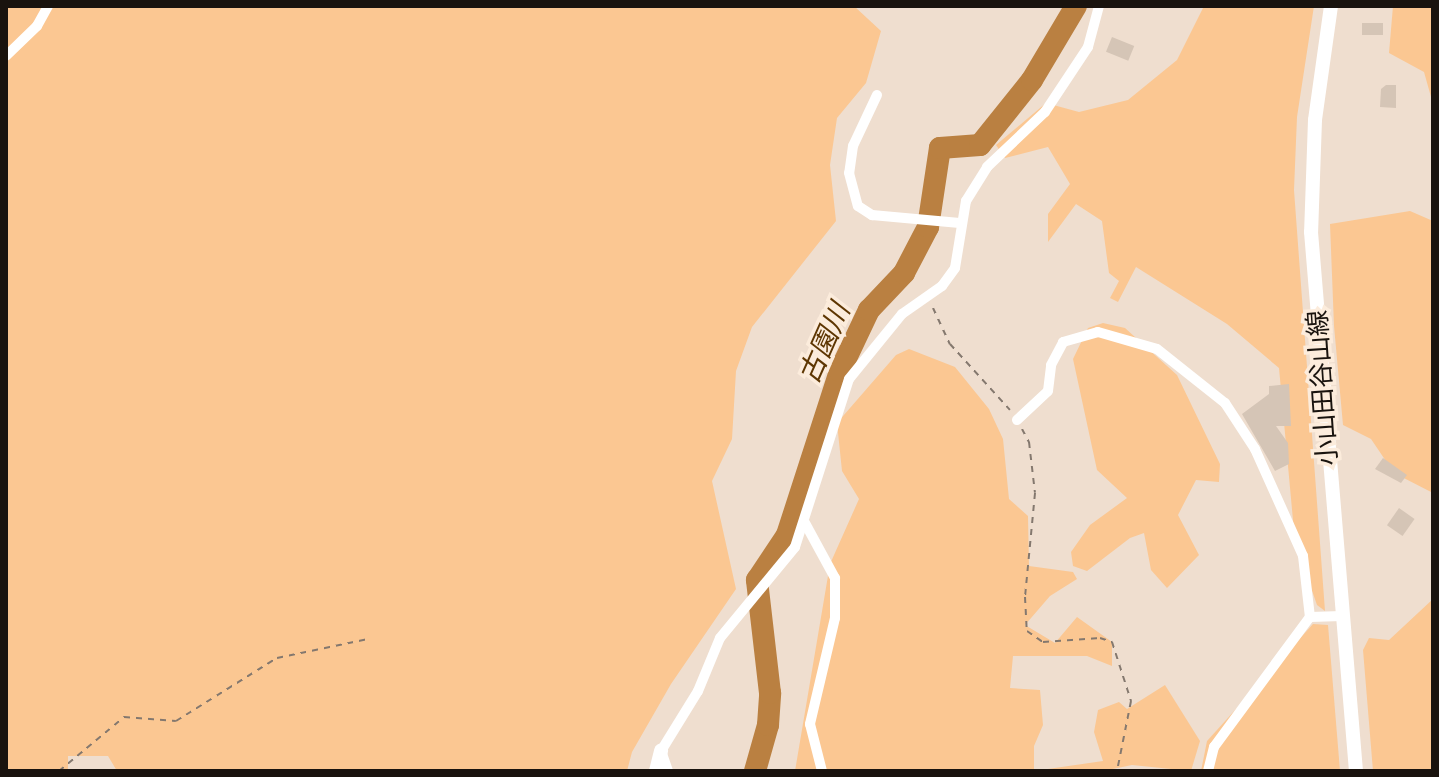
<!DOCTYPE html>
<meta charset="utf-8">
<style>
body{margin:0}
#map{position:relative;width:1439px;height:777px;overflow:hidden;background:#efdecf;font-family:"Asap Condensed","Noto Sans JP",sans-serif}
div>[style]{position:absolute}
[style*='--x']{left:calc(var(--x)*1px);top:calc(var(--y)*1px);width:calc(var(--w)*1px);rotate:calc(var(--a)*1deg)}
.green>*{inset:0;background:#fbc792}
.river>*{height:22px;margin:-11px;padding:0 11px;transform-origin:11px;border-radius:11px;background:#ba8041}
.building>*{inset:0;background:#d5c5b6;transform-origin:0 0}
.path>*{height:2px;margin-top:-1px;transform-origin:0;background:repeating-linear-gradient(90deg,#84786e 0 6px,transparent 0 12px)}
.minor>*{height:10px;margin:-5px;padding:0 5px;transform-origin:5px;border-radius:5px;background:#fff}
.tertiary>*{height:14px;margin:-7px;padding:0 7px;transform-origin:7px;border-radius:7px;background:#fff}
.secondary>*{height:14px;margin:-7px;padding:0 7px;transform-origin:7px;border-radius:7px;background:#fff}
span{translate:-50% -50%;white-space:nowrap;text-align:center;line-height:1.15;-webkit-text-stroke:7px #fcecdc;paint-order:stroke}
.street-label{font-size:26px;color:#19130e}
.water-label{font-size:28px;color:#5e3602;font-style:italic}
.frame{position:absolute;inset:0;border:8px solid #19130e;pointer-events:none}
</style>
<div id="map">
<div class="green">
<i style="clip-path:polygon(854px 6px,881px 31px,866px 83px,837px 118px,830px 165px,836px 221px,752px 327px,736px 371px,732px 439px,712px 481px,736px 589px,671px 684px,632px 752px,627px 771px,117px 771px,108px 756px,68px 756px,68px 771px,6px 771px,6px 8px)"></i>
<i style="clip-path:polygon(1204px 6px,1314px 6px,1297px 117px,1294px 190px,1325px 611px,1317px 605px,1295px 542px,1279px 368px,1227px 324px,1136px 267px,1118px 302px,1110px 298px,1119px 281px,1109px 273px,1102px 221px,1076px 204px,1048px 242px,1048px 214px,1070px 184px,1048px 147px,1005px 158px,996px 145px,1046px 103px,1079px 112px,1128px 100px,1177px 60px)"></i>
<i style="clip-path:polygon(1393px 6px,1433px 6px,1433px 104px,1424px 72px,1389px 53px)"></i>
<i style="clip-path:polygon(1410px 211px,1433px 221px,1433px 493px,1394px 473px,1371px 439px,1343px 425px,1334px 326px,1330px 224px)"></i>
<i style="clip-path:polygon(1103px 323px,1125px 328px,1177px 375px,1220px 464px,1219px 482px,1196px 480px,1178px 515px,1199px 555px,1167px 588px,1151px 570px,1144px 533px,1130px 538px,1087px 571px,1073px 566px,1071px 552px,1090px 525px,1127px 498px,1097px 470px,1073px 359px,1088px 328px)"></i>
<i style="clip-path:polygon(909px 349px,955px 367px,989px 409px,1003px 439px,1009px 499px,1028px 516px,1029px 566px,1073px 572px,1077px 579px,1050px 596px,1025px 625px,1055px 643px,1077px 617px,1112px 642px,1112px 666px,1087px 656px,1013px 656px,1010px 688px,1040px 690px,1043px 725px,1034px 746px,1034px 771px,795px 771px,830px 564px,859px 499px,842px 471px,837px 423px,896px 355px)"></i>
<i style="clip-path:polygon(1433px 599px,1433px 771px,1373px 771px,1363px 650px,1369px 638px,1389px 640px)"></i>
<i style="clip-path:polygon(1313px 624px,1328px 625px,1340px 771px,1201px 771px,1207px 741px)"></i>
<i style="clip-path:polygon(1165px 685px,1200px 741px,1191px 771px,1132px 765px,1103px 771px,1034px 771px,1103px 761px,1094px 732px,1098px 710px,1119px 702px,1127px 709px)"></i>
</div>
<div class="river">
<i style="--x:755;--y:771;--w:48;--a:-74.2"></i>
<i style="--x:768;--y:725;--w:32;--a:-86"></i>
<i style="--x:770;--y:693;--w:114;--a:-96.6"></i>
<i style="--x:757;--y:580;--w:54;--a:-56.3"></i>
<i style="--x:787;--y:535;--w:172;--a:-72.1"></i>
<i style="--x:840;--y:371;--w:68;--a:-64.6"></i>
<i style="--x:869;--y:310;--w:51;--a:-46.6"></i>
<i style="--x:904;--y:273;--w:52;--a:-62.4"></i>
<i style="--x:928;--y:227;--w:80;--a:-81.4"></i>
<i style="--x:940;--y:148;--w:40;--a:-4.3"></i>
<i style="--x:980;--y:145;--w:83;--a:-51.3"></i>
<i style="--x:1032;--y:80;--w:86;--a:-59.3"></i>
</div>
<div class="building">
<i style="left:1362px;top:23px;width:21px;height:12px"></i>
<i style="left:1112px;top:37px;width:24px;height:16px;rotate:22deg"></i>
<i style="clip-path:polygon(1386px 85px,1396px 85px,1396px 108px,1380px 107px,1381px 89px)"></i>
<i style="clip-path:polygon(1289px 384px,1291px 426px,1276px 426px,1288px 443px,1289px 464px,1275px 471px,1242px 414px,1269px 394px,1269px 386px)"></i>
<i style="clip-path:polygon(1383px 458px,1407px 475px,1401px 483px,1375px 469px)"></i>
<i style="left:1399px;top:508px;width:19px;height:21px;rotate:35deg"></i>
</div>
<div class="path">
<i style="--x:933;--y:308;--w:40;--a:65"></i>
<i style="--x:950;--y:344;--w:89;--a:47.7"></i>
<i style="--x:1022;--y:429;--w:15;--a:62"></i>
<i style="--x:1029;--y:442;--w:51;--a:83.3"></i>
<i style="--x:1035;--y:493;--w:104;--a:95.5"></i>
<i style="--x:1025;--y:597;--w:34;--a:87"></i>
<i style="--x:1027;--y:631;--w:19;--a:35"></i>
<i style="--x:1043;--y:642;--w:57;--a:-4"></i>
<i style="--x:1100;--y:638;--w:13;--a:18"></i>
<i style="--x:1112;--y:642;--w:62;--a:72.1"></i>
<i style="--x:1131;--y:701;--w:71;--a:101.3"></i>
<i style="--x:59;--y:771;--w:85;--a:-39.7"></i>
<i style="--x:124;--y:717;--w:52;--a:4.4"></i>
<i style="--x:176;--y:721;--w:119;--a:-32"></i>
<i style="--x:277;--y:658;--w:93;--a:-11.8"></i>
</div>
<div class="minor">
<i style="--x:6;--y:56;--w:43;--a:-44.1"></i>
<i style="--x:37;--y:26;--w:23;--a:-61"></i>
<i style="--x:877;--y:95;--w:56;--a:115.2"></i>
<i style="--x:853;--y:146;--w:27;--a:98"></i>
<i style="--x:849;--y:173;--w:34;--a:75"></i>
<i style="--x:858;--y:206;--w:17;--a:33"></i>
<i style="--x:872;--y:215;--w:88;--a:5.2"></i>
<i style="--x:1017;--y:420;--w:42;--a:-43.1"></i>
<i style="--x:1048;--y:391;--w:26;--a:-83"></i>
<i style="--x:1051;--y:365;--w:26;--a:-62"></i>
<i style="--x:1063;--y:342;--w:36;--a:-16"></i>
<i style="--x:1098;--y:332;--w:61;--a:16.1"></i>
<i style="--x:1157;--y:349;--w:87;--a:38.5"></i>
<i style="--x:1225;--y:403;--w:55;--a:56.9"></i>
<i style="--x:1255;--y:449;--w:117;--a:65.8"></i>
<i style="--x:1303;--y:556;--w:61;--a:83.5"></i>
<i style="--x:1310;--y:617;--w:32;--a:-2"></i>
<i style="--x:805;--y:523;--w:63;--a:61.4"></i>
<i style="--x:835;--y:578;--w:40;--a:90"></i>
<i style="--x:835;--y:618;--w:109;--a:103.3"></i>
<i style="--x:810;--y:724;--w:49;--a:75.7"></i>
<i style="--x:668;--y:771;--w:21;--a:-109"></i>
<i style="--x:661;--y:751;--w:70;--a:-58.3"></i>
<i style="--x:698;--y:691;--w:57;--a:-67.5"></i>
<i style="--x:720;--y:638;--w:118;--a:-50.5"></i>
<i style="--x:795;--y:547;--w:176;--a:-72.2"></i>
<i style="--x:849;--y:379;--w:84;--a:-50.8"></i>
<i style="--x:902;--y:314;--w:49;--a:-35"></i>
<i style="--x:942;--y:286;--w:22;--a:-54"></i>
<i style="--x:955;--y:268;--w:68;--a:-80.7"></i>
<i style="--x:966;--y:201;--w:40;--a:-58"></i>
<i style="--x:987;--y:167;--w:80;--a:-43.5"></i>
<i style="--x:1045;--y:112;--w:78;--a:-56.5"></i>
<i style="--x:1088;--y:47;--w:42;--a:-75"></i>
<i style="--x:1208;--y:771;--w:25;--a:-76"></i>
<i style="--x:1214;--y:747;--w:162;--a:-53.6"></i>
</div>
<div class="tertiary">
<i style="--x:656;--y:771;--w:21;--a:-76"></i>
</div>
<div class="secondary">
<i style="--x:1331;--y:6;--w:115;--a:98"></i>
<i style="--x:1315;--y:120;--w:112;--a:92"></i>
<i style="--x:1311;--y:232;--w:541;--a:85.23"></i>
</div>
<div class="street-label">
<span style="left:1323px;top:388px;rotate:-94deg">小山田谷山線</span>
</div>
<div class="water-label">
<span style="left:824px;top:343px;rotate:-66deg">古園川</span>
</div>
<div class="frame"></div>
</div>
